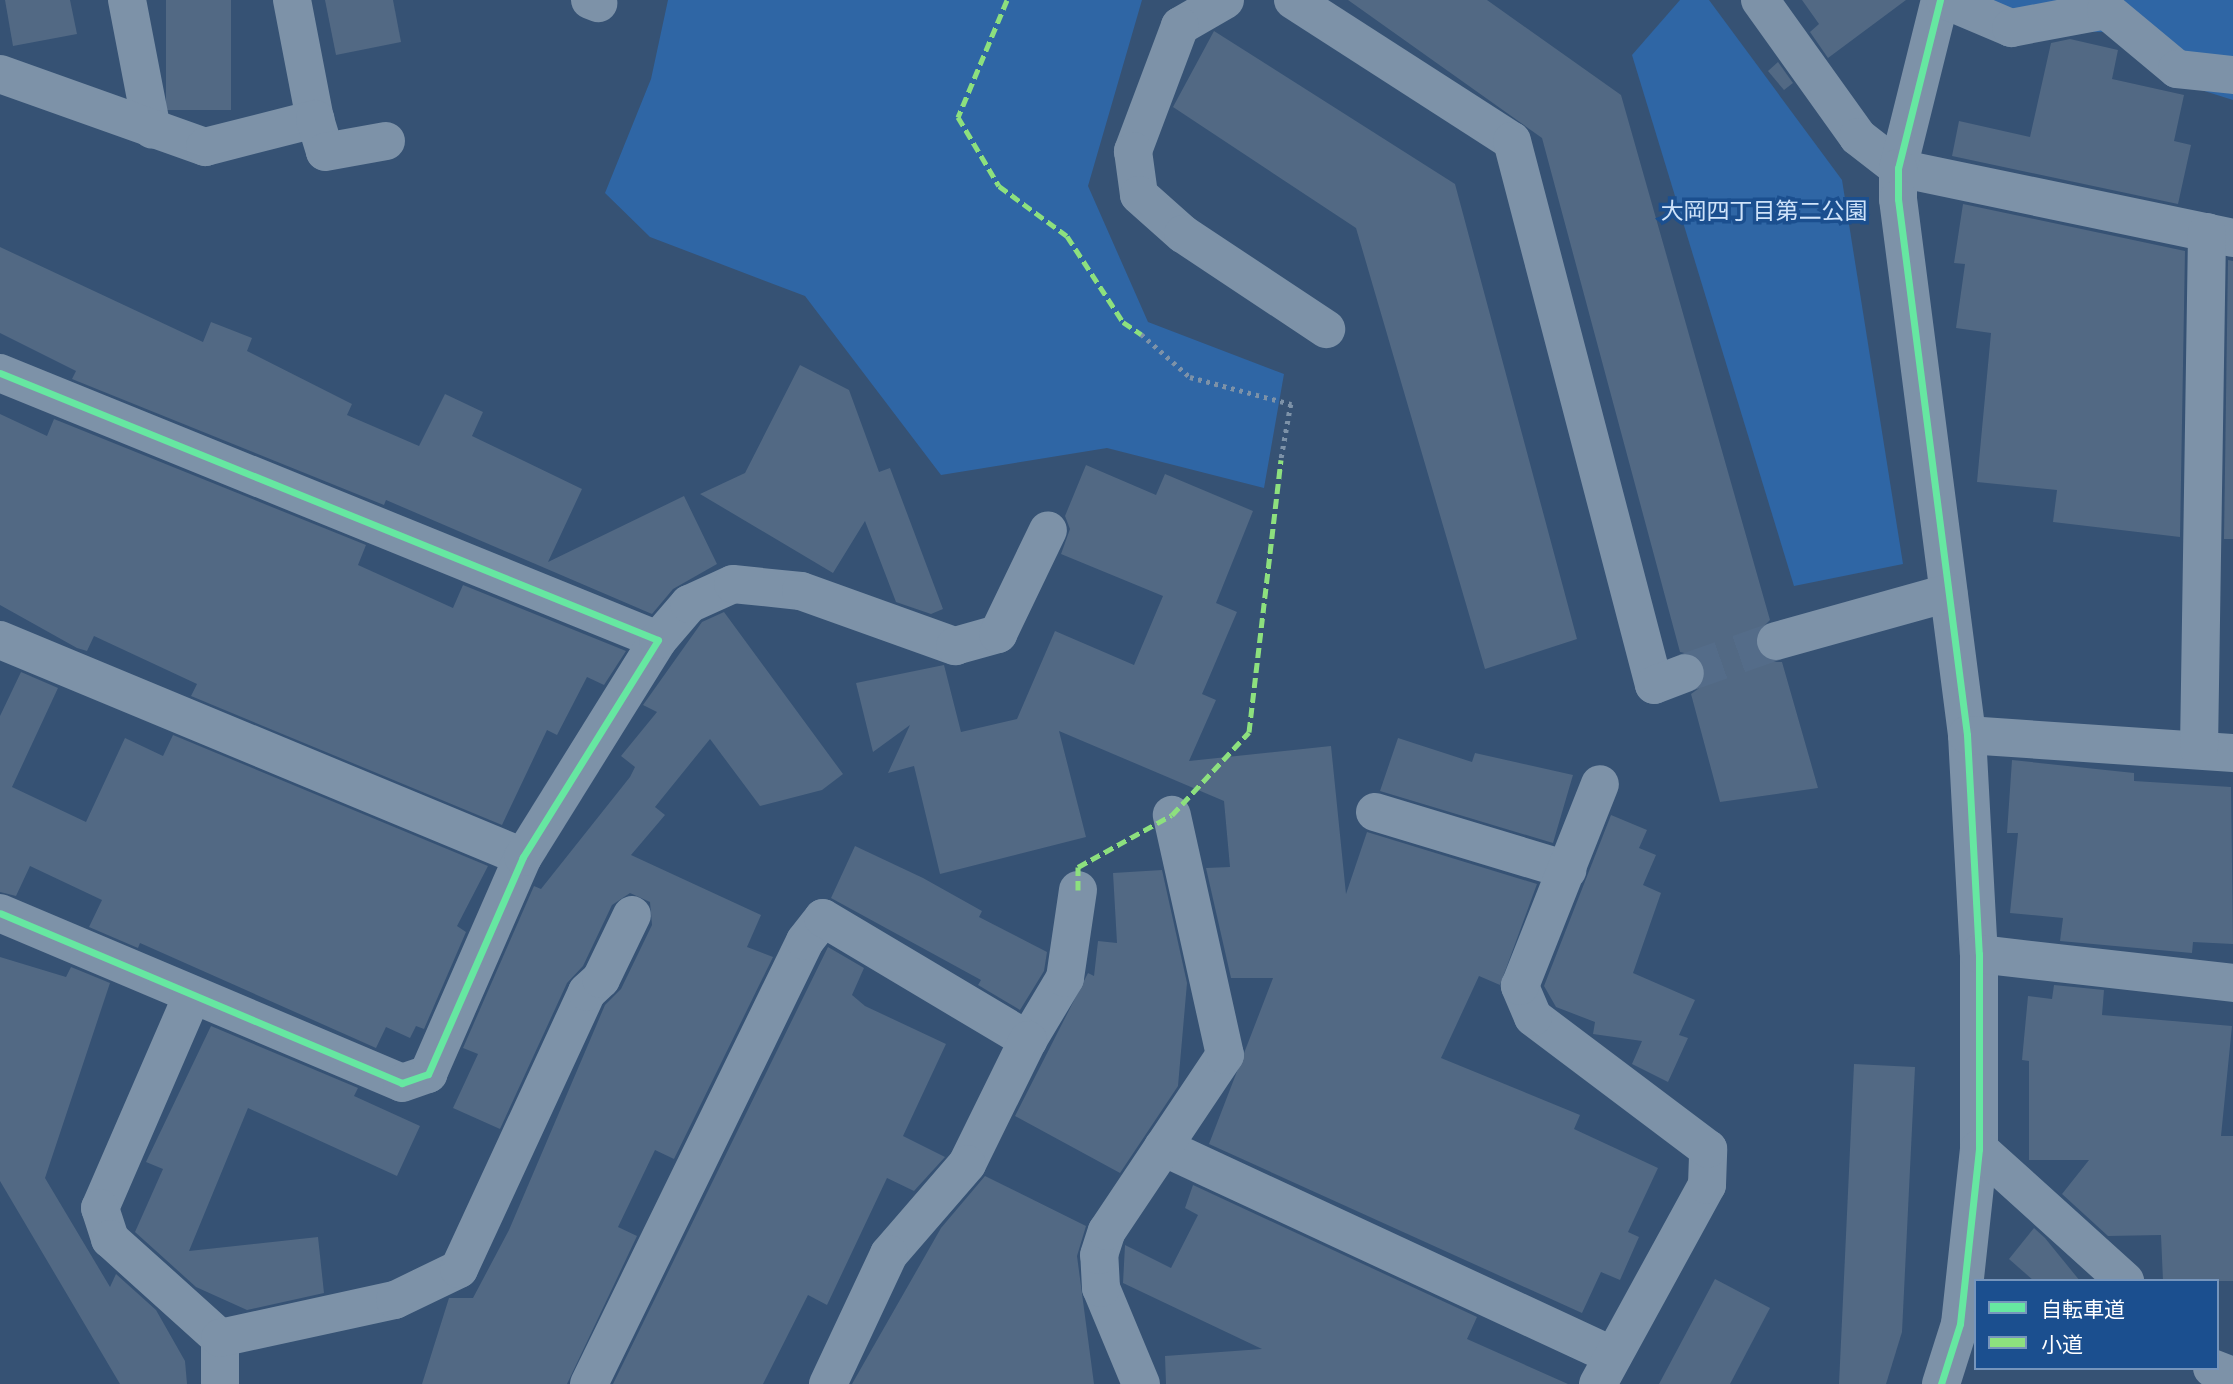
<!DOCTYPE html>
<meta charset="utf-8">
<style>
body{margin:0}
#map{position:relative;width:2233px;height:1384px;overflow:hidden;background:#365274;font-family:"Sofia Sans Condensed","Noto Sans JP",sans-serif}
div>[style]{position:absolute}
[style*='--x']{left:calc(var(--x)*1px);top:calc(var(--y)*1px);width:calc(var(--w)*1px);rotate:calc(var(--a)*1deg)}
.green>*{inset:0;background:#2f66a5}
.building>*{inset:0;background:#526984;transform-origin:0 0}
.minor-tunnel>*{height:38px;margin-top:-19px;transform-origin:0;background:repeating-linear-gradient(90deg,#546c89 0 38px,transparent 0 57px)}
.path>*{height:4.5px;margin-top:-2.25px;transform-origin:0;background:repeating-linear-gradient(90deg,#7d92a8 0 3.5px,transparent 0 8.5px)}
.minor>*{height:38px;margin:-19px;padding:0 19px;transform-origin:19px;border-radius:19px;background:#7d92a8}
.quiet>*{height:5px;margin-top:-2.5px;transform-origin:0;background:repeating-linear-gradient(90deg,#8de07e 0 10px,transparent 0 15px)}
.cycleway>*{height:7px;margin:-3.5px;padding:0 3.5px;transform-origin:3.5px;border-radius:3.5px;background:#66e7a1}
span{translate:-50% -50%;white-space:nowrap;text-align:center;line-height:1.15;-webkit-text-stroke:7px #1b4f8f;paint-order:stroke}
.park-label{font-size:23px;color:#cfe3fa}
.legend{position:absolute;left:1974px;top:1279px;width:245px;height:91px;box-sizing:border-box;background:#1b4f8f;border:2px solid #7695bc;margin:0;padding:9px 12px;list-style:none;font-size:21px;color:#fff}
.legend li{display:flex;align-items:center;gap:14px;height:35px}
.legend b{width:35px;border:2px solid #7695bc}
</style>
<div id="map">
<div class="green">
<i style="clip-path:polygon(668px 0,1142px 0,1088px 186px,1148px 322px,1284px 374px,1264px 488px,1107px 448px,941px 475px,805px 296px,650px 237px,605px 193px,651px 79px)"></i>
<i style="clip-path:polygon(1680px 0,1709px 0,1842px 180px,1903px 564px,1794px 586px,1632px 55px)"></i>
<i style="clip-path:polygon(1977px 0,2233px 0,2233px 100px,2182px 84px,2107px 32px,1970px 31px)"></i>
</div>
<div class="building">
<i style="clip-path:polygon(5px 0,70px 0,77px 34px,13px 46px)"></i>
<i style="left:166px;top:0;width:65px;height:110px"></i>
<i style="clip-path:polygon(325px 0,393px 0,401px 42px,336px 55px)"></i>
<i style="clip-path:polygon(1348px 0,1487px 0,1621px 95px,1770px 620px,1755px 635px,1755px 648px,1770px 662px,1782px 662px,1818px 788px,1720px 802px,1691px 694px,1702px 686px,1706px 666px,1698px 656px,1680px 652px,1542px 138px)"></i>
<i style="clip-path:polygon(1802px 0,1906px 0,1828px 58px,1810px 32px,1819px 24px)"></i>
<i style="clip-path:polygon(1214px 31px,1455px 184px,1577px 639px,1485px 669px,1356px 228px,1173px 107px)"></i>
<i style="clip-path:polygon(2070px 39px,2118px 50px,2112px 79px,2184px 95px,2174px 141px,2191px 145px,2178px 204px,1952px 156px,1959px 121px,2030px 137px,2051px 43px)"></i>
<i style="clip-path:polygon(1778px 62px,1793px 83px,1784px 90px,1768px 71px)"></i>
<i style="clip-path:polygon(1963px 204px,2185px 251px,2180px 537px,2053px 522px,2057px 490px,1977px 482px,1991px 333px,1956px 328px,1965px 264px,1954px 263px)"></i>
<i style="clip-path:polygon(0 247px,203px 342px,211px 322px,252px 338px,247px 351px,352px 404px,347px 415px,419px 446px,445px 394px,483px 412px,472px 436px,582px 489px,548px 562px,684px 496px,717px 564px,673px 589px,652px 614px,386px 500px,384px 505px,72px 379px,76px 371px,0 333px)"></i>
<i style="clip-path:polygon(2228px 260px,2233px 261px,2233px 539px,2224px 539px)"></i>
<i style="clip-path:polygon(800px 365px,849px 390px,879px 472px,890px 468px,943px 609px,931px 614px,896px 602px,865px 521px,833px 573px,700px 494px,745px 473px)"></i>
<i style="clip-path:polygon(0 414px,47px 436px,54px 419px,366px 545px,358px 565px,453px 608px,463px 585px,626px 651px,604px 685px,587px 677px,557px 735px,547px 730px,502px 825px,191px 696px,197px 684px,94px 636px,87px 651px,77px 648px,0 605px)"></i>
<i style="clip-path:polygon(1086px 465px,1156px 495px,1165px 474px,1253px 511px,1216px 603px,1237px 612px,1202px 694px,1216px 700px,1189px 761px,1331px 746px,1346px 894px,1367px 832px,1537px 884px,1500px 985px,1479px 976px,1441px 1058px,1580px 1115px,1574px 1129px,1658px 1168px,1628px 1232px,1639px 1237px,1620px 1280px,1601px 1272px,1582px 1313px,1209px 1144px,1273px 978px,1231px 978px,1206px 868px,1230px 867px,1224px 801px,1059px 731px,1086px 837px,940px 874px,914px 766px,888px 773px,910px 725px,873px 752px,856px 683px,944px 665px,961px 732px,1017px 719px,1055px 631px,1134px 665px,1163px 596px,1061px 554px,1070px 529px,1065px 516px)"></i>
<i style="clip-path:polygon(724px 612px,843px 774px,822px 790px,760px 806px,710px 739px,655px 807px,665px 815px,631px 855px,761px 915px,747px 947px,773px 957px,674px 1159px,655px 1150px,618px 1227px,637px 1236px,567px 1384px,422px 1384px,449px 1298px,473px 1298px,509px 1230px,605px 1005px,621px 989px,652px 925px,650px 902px,630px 893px,612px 905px,583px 966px,567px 983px,500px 1129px,453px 1108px,478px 1054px,463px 1048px,534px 886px,541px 889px,630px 777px,635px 767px,621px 756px,657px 712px,643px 705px,702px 622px)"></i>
<i style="clip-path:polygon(21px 672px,58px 688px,12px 787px,86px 822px,125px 738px,163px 756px,173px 735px,488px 866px,457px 926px,466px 932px,424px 1029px,416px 1026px,410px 1038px,386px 1027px,376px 1048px,140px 943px,138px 948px,89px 927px,102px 900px,30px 866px,16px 896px,0 892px,0 716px)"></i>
<i style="clip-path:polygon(1398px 738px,1472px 762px,1475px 753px,1573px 775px,1553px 843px,1380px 791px)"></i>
<i style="clip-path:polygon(2012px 760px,2134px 773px,2134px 781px,2231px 787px,2233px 944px,2193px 942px,2192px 953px,2060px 941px,2063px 918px,2010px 913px,2018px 833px,2007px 833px)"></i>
<i style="clip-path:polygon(1611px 815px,1647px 830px,1639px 848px,1656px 855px,1643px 885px,1661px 893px,1633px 973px,1695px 1000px,1679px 1035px,1688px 1038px,1668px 1082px,1632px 1064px,1642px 1041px,1593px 1034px,1595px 1022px,1556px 1007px,1544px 986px)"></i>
<i style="clip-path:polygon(855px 846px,923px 878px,982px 911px,979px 917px,1047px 952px,1044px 971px,1020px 1010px,978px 985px,981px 980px,831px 898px)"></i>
<i style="clip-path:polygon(1162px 870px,1187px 983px,1178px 1086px,1120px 1173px,1015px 1116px,1088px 973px,1094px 976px,1098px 941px,1117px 943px,1113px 873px)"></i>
<i style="clip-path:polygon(828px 947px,864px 968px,852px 995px,865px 1006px,946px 1044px,903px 1136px,945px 1157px,914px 1191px,887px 1178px,827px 1305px,808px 1295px,763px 1384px,613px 1384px)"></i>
<i style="clip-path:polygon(0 957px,66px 977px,71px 967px,110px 983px,45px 1178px,110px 1287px,116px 1274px,156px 1310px,185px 1361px,187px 1384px,120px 1384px,0 1181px)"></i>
<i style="clip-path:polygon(2054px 985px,2104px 990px,2102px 1015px,2232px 1026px,2221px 1136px,2233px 1136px,2233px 1281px,2163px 1281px,2161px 1235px,2108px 1236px,2062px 1194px,2089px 1160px,2029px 1160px,2029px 1061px,2022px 1060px,2028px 996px,2052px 999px)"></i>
<i style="clip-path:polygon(211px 1026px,358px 1088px,354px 1096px,420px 1126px,397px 1176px,248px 1108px,189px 1251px,318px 1237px,324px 1293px,247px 1310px,196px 1287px,135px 1232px,163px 1169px,146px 1162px)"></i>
<i style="clip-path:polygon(1854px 1064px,1915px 1067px,1902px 1332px,1886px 1384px,1839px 1384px)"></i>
<i style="clip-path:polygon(985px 1176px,1086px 1226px,1077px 1256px,1094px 1384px,852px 1384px,941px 1228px)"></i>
<i style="clip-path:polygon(1193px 1185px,1477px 1317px,1467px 1339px,1568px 1384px,1166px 1384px,1165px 1356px,1262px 1349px,1123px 1283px,1125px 1245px,1171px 1268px,1198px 1215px,1185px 1208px)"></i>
<i style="clip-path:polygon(2034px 1228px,2045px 1238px,2080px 1281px,2034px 1281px,2009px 1259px)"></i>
<i style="clip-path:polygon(1715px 1279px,1770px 1308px,1730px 1384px,1659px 1384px)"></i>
</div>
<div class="minor-tunnel">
<i style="--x:1685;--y:673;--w:96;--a:-19.4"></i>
</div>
<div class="path">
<i style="--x:1141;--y:334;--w:65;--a:41.3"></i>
<i style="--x:1190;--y:377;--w:105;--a:15"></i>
<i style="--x:1291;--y:404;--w:57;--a:100.1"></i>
</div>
<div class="minor">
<i style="--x:127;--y:0;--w:132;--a:79.1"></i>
<i style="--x:292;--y:0;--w:121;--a:79.1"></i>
<i style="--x:590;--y:0;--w:9;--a:21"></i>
<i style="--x:1225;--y:0;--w:52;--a:150"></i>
<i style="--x:1180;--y:26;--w:134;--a:110.6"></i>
<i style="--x:1133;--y:151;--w:44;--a:82.2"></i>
<i style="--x:1139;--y:195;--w:59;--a:41.6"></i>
<i style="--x:1183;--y:234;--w:172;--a:33.6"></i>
<i style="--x:1293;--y:0;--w:260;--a:32.8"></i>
<i style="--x:1512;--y:141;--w:562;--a:75.37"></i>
<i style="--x:1654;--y:685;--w:33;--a:-21"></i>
<i style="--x:1760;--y:0;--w:168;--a:54.4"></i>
<i style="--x:1858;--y:137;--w:51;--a:37.8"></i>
<i style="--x:1898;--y:168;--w:342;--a:11.8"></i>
<i style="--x:1940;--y:0;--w:173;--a:104"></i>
<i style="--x:1898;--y:168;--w:31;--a:90"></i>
<i style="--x:1898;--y:199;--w:540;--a:82.66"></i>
<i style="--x:1967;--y:735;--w:219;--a:86.9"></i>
<i style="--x:1979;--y:954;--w:195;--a:90"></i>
<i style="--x:1979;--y:1149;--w:176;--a:96.2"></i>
<i style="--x:1960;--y:1324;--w:63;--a:107.6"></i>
<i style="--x:1945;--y:0;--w:72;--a:23"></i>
<i style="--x:2011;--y:28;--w:97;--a:-10.7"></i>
<i style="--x:2106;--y:10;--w:92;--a:39.7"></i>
<i style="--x:2177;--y:69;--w:56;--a:6.1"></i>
<i style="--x:0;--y:74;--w:218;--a:19.6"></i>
<i style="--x:205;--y:147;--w:114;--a:-14.3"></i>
<i style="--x:315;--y:119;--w:34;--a:73"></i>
<i style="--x:325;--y:152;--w:62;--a:-10.2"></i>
<i style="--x:0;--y:373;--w:710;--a:22.09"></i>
<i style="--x:0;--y:640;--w:566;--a:22.53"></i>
<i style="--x:1776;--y:641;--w:179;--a:-15.6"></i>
<i style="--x:1967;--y:735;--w:267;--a:3.9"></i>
<i style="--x:2199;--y:749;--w:517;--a:-89.11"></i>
<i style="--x:1375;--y:812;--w:201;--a:16.8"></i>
<i style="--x:0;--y:913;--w:436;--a:22.9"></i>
<i style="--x:402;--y:1083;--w:28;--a:-19"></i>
<i style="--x:428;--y:1074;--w:237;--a:-66.4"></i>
<i style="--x:523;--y:857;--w:256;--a:-58.1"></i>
<i style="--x:658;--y:640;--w:48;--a:-49.3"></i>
<i style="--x:689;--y:604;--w:48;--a:-24.4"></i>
<i style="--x:733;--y:584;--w:68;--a:5.9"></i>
<i style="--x:801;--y:591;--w:164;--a:19.7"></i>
<i style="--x:955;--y:646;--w:45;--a:-15.6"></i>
<i style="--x:998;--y:634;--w:115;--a:-64.3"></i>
<i style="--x:1979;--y:954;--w:256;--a:6.5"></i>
<i style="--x:191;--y:998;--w:229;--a:113.4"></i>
<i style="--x:100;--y:1208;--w:33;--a:72"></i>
<i style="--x:110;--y:1239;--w:148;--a:42"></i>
<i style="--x:220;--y:1338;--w:46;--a:90"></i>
<i style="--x:1028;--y:1040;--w:72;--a:-59.2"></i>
<i style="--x:1065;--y:978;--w:89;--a:-81.6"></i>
<i style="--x:1163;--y:1147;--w:496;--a:24.9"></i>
<i style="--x:1979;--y:1149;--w:197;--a:42.1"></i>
<i style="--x:220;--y:1338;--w:179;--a:-12.3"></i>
<i style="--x:395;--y:1300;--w:71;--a:-25.8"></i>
<i style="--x:459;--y:1269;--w:305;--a:-65.2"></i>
<i style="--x:587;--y:992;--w:19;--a:-43"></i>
<i style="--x:601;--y:979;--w:71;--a:-64.2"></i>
<i style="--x:2212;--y:1368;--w:22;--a:21"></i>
<i style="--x:589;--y:1384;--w:493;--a:-64"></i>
<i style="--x:805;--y:941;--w:29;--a:-52"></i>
<i style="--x:823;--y:918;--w:239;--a:30.8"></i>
<i style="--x:1028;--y:1040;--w:138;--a:116.2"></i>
<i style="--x:967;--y:1164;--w:119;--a:130.9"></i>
<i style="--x:889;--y:1254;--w:144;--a:115.1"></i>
<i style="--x:1141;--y:1384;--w:104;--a:-112.6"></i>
<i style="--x:1101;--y:1288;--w:33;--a:-93"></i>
<i style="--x:1099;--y:1255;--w:25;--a:-72"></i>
<i style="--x:1107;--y:1231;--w:212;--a:-56.2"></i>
<i style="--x:1225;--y:1055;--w:246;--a:-102.5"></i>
<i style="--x:1598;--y:1384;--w:227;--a:-61.3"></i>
<i style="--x:1707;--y:1185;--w:36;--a:-88"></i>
<i style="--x:1708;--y:1149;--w:219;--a:-143"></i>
<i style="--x:1533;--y:1017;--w:34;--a:-113"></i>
<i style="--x:1520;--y:986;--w:217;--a:-68.4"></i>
</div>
<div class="quiet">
<i style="--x:1007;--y:0;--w:127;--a:112.7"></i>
<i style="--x:958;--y:117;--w:80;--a:59.3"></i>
<i style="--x:999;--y:186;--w:84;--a:36.3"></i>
<i style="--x:1067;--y:236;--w:103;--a:56.9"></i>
<i style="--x:1123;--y:322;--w:22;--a:34"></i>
<i style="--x:1078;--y:890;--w:23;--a:-90"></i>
<i style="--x:1078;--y:867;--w:107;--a:-29"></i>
<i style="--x:1172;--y:815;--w:113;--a:-47.1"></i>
<i style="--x:1249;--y:732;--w:274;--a:-83.3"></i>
</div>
<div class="cycleway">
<i style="--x:1940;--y:0;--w:173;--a:104"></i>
<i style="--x:1898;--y:168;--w:31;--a:90"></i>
<i style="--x:1898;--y:199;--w:540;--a:82.66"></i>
<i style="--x:1967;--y:735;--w:219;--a:86.9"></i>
<i style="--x:1979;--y:954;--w:195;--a:90"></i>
<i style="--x:1979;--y:1149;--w:176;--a:96.2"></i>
<i style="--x:1960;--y:1324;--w:63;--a:107.6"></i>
<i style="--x:0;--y:373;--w:710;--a:22.09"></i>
<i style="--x:658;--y:640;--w:256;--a:121.9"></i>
<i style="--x:523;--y:857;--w:237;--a:113.6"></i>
<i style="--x:428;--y:1074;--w:28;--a:161"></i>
<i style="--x:402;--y:1083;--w:436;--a:-157.1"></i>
</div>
<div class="park-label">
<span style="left:1764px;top:212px">大岡四丁目第二公園</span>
</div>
<ul class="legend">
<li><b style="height:9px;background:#66e7a1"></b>自転車道</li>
<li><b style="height:9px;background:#8de07e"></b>小道</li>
</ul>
</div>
